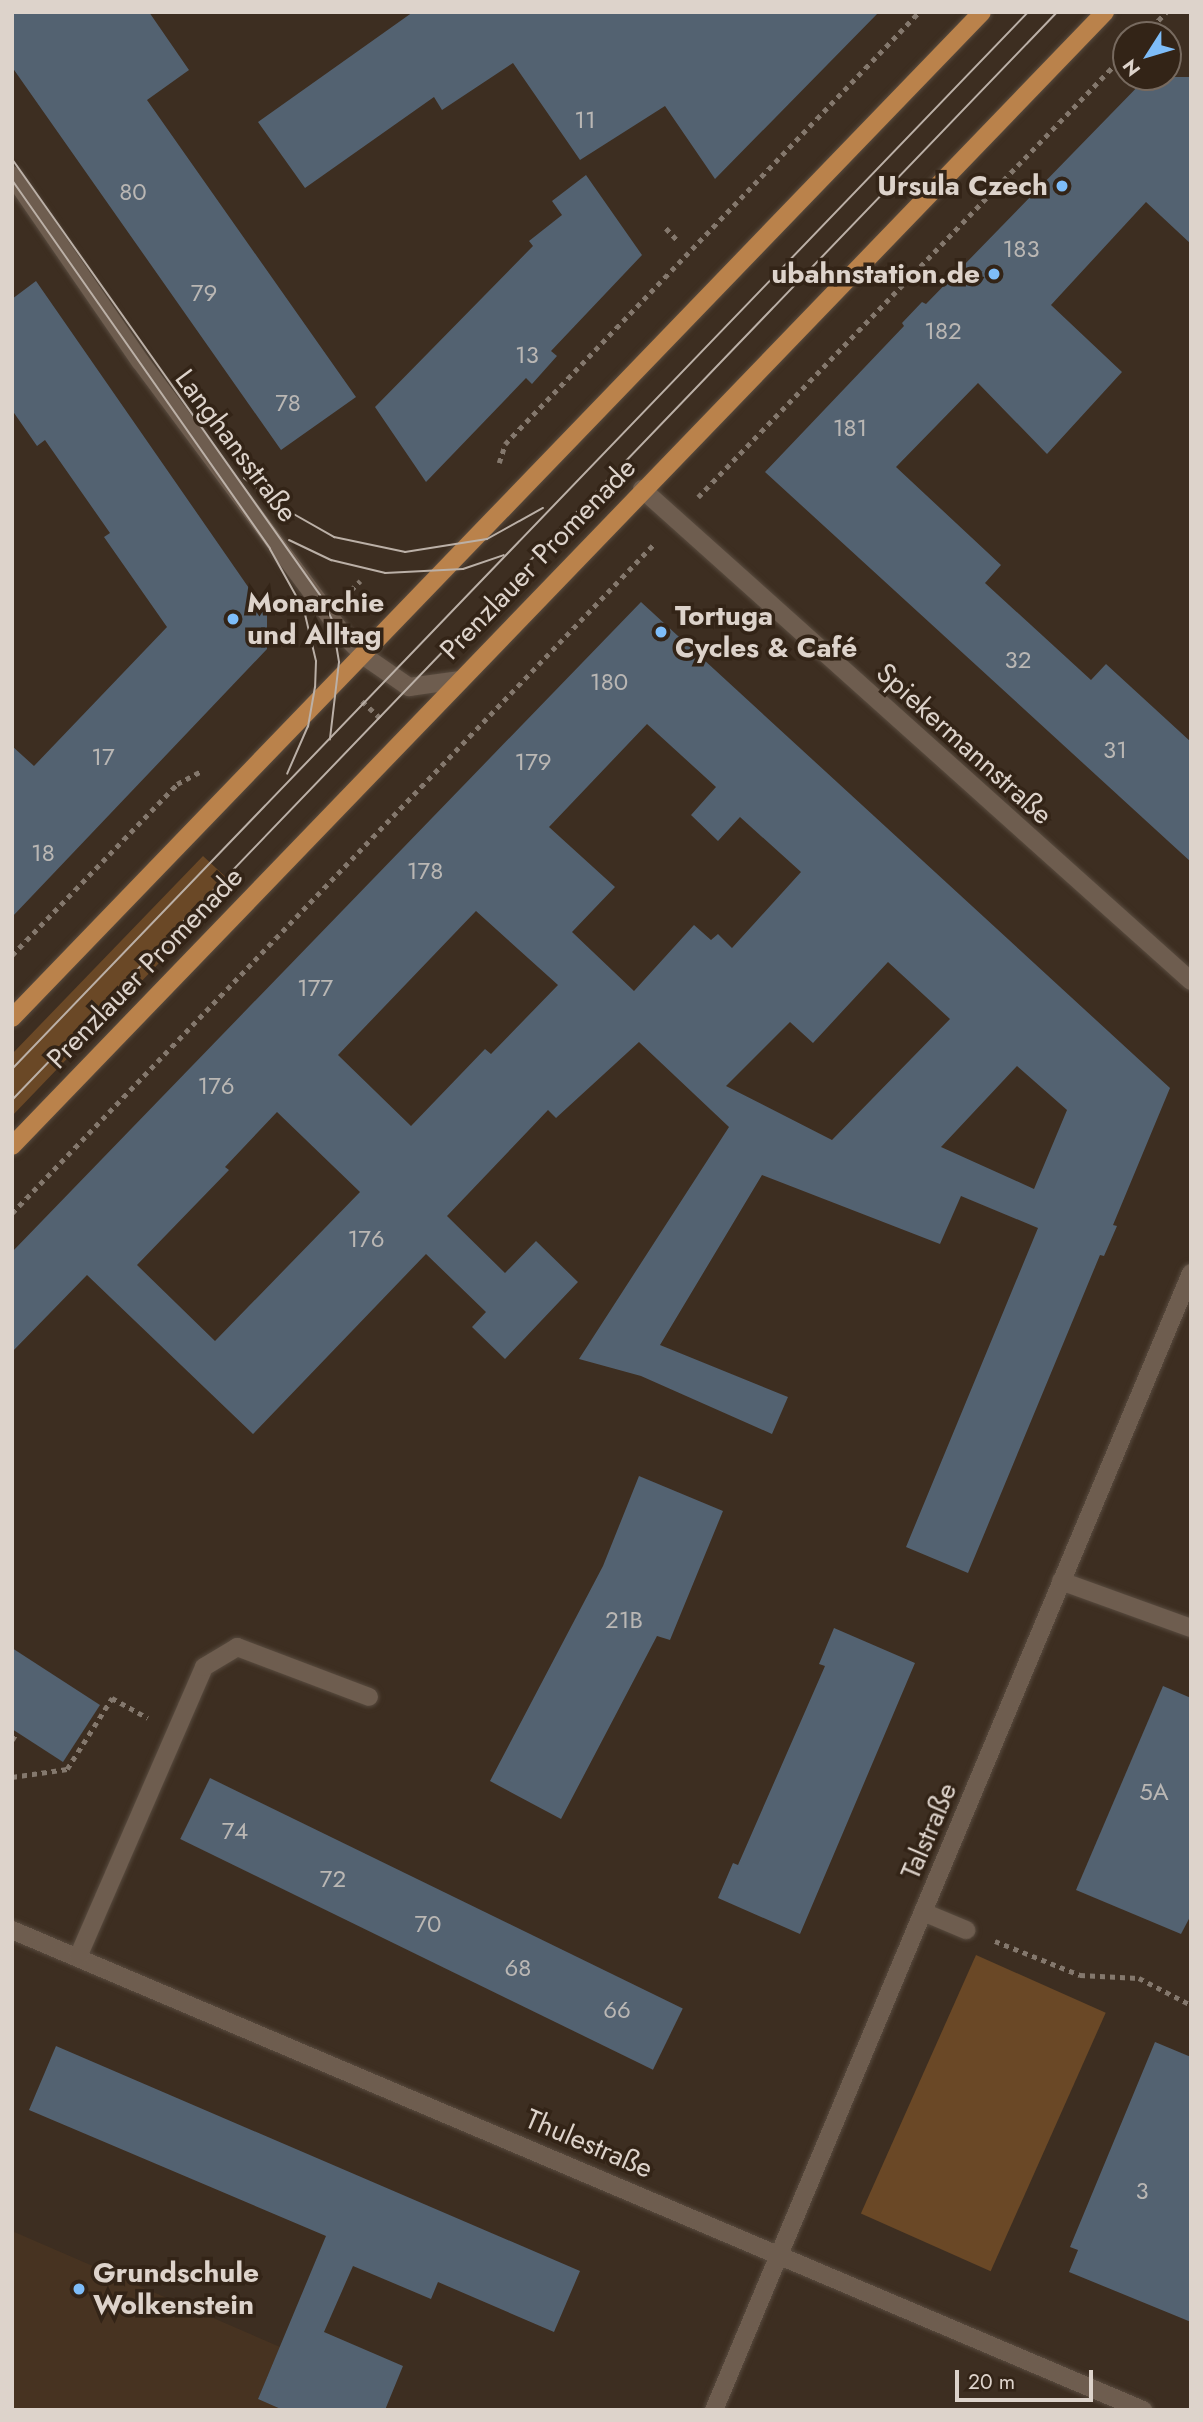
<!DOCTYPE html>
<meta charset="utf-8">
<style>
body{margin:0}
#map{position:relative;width:1203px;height:2422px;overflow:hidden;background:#3d2e21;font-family:Jost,sans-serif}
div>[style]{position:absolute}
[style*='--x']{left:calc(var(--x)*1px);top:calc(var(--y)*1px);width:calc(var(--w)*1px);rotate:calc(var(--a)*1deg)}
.built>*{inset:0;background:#473321}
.green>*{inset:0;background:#6a4826;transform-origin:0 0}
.building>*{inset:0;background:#536271;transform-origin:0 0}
.path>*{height:4.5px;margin-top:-2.25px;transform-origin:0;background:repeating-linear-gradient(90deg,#84786d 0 5px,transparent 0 10px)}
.roads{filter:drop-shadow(0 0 2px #584b3f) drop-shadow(0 0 2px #584b3f)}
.minor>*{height:18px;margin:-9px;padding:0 9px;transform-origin:9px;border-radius:9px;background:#6e5d4f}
.major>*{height:18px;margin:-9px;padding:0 9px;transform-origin:9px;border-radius:9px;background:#ba824b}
.tram>*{height:2px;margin:-1px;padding:0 1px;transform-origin:1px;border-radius:1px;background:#bbb0a7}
.dots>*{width:19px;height:19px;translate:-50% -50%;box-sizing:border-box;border:4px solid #332417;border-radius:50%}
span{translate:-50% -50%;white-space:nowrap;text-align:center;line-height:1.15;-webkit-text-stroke:7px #332417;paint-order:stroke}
.number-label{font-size:24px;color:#bab7b4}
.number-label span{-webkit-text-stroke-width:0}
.poi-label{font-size:28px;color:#ddd3cb;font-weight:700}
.right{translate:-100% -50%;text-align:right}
.left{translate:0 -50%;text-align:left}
.street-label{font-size:28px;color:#ddd3cb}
.frame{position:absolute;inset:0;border:14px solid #ddd3cb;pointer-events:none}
.north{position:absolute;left:1112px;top:21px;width:70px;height:70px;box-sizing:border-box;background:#332417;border:2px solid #776a5f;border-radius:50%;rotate:233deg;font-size:19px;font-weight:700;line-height:28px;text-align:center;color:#ddd3cb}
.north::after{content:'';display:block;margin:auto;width:24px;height:32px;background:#7ebdf9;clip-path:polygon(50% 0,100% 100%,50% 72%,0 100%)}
.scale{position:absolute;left:955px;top:2370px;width:138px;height:32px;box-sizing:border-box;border:4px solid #ddd3cb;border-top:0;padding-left:9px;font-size:21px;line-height:24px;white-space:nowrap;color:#ddd3cb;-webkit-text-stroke:5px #332417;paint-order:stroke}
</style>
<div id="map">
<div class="built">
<i style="clip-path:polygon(12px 2231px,280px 2347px,258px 2399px,283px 2410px,12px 2410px)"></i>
</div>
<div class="green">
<i style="clip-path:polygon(203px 856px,230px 881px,205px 908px,208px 912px,12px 1116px,12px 1054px)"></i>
<i style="left:976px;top:1955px;width:142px;height:283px;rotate:24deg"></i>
</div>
<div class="building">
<i style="clip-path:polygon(12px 12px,149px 12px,189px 70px,147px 100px,356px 397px,281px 450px,12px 67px)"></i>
<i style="clip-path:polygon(413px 12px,879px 12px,715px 179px,665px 106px,580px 160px,513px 63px,442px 110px,434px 97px,305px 188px,258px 122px)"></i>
<i style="clip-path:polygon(1147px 77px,1191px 77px,1191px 244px,1146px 202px,1051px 305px,1122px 372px,1047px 454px,978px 383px,896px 467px,1001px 565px,985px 583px,1091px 680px,1106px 664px,1191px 742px,1191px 862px,765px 472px,904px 326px,902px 323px,922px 302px,926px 304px)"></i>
<i style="clip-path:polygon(586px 175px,642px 255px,551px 351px,557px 356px,532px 384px,526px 378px,426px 482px,375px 407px,533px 246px,529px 241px,562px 215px,552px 201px)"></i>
<i style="clip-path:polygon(36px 281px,267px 614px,267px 649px,12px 917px,12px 746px,34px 766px,167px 627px,104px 537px,110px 533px,45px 440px,37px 446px,12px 410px,12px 299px)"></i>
<i style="clip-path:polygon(evenodd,641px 602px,1170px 1088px,1113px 1225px,1117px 1226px,1104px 1256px,1100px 1255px,968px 1573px,906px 1547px,1038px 1228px,961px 1196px,940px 1244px,762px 1175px,660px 1345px,788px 1397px,772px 1434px,641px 1376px,579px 1359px,729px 1127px,639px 1042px,556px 1118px,548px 1110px,447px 1216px,505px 1273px,536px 1241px,578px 1282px,505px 1359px,472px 1327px,486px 1312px,426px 1254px,253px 1434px,87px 1275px,12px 1352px,12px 1252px,641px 602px,647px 724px,716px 787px,691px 815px,718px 841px,740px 817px,801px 872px,732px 948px,718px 934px,711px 940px,694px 925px,634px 991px,572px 932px,615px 887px,549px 827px,647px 724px,641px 602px,476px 911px,558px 985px,491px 1054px,485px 1049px,411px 1126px,338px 1055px,476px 911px,641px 602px,888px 962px,950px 1019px,832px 1140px,726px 1086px,790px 1022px,813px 1043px,888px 962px,641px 602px,1017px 1066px,1067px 1110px,1034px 1189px,941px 1147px,1017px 1066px,641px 602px,277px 1112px,360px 1192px,215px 1341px,137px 1265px,229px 1170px,225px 1167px,277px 1112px)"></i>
<i style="clip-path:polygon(639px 1476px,723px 1511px,670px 1640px,657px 1636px,561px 1819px,490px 1781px,603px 1566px)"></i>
<i style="clip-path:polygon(834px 1628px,915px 1663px,800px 1934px,718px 1898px,733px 1863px,738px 1865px,825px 1666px,819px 1664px)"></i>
<i style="clip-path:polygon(12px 1648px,100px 1705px,63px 1762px,12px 1729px)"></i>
<i style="clip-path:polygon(1163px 1686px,1191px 1698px,1191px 1915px,1181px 1934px,1076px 1890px)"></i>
<i style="left:210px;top:1778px;width:526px;height:68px;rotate:26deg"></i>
<i style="clip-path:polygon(1155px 2042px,1191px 2057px,1191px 2322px,1069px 2272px,1078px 2250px,1070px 2247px)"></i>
<i style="clip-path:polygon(56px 2046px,580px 2271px,554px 2332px,438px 2282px,431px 2299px,353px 2266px,324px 2332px,403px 2366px,385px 2410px,283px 2410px,258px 2399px,326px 2236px,29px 2110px)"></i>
</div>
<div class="path">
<i style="--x:1144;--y:35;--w:32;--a:-46"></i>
<i style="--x:666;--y:228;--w:18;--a:47"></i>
<i style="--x:499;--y:463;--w:20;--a:-72"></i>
<i style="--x:505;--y:444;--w:598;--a:-46.22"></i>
<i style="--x:698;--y:497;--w:617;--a:-46.05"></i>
<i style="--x:351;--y:590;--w:13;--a:-45"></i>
<i style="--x:362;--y:701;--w:26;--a:43"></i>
<i style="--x:12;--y:955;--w:238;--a:-46"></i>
<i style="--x:177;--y:784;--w:26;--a:-28"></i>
<i style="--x:12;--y:1213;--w:927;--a:-46.18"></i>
<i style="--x:12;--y:1740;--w:9;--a:-58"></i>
<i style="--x:12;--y:1777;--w:56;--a:-8.3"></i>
<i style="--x:67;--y:1769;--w:84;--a:-57.6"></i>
<i style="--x:112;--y:1698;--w:41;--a:29.1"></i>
<i style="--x:995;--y:1941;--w:92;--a:21.8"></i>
<i style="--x:1080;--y:1975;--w:59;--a:2.9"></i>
<i style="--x:1139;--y:1978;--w:59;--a:27.4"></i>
</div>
<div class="roads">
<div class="minor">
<i style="--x:12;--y:175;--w:226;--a:55.5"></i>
<i style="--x:140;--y:361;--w:340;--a:53.4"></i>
<i style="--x:343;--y:634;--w:30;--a:46"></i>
<i style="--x:364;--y:656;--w:55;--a:34.6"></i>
<i style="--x:409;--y:687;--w:50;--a:-8"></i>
<i style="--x:642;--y:489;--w:737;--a:41.87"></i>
<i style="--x:1061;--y:1581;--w:138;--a:19.9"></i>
<i style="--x:923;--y:1912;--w:47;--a:22.7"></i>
<i style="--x:12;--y:1930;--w:1229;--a:23"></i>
<i style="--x:78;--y:1957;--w:316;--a:-66.5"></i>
<i style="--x:204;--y:1667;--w:39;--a:-31"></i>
<i style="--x:237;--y:1647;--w:141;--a:20.7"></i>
<i style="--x:714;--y:2410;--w:1233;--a:-67.24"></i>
</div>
<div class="major">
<i style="--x:12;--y:1018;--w:1397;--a:-46.04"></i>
<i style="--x:12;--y:1146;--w:1575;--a:-46.05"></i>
</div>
</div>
<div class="tram">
<i style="--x:12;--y:159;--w:534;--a:54.76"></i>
<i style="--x:320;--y:595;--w:28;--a:64"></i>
<i style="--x:332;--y:620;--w:43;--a:80.5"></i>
<i style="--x:339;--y:662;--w:78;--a:96.7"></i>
<i style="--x:12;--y:180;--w:450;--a:55"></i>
<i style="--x:270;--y:549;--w:70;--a:60.9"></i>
<i style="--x:304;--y:610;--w:52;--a:76.8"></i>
<i style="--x:316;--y:661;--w:26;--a:92"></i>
<i style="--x:315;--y:687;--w:40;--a:100"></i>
<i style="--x:308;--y:726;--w:52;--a:113.6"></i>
<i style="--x:244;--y:478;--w:49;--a:37.6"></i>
<i style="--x:283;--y:508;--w:59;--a:29.6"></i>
<i style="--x:334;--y:537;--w:73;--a:11.9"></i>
<i style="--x:405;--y:552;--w:83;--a:-9"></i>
<i style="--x:487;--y:539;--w:64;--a:-29"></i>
<i style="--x:289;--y:540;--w:47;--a:25.5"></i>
<i style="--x:331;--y:560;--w:56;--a:13.5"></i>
<i style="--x:385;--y:573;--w:78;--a:-2.9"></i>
<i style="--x:463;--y:569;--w:43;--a:-18.9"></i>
<i style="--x:12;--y:1069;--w:1466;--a:-46.13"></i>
<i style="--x:12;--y:1100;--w:1509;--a:-46.15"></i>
</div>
<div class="dots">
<i style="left:1062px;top:186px;background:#7ebdf9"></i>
<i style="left:994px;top:274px;background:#7ebdf9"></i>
<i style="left:233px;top:619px;background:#7ebdf9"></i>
<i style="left:661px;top:632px;background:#7ebdf9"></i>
<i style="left:79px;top:2289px;background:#7ebdf9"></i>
</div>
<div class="number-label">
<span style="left:585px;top:120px">11</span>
<span style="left:133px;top:192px">80</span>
<span style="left:1021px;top:249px">183</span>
<span style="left:204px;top:293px">79</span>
<span style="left:943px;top:331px">182</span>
<span style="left:527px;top:355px">13</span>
<span style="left:288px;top:403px">78</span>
<span style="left:850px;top:428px">181</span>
<span style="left:1018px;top:660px">32</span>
<span style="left:609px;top:682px">180</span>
<span style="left:1115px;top:750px">31</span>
<span style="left:103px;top:757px">17</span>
<span style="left:533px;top:762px">179</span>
<span style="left:43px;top:853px">18</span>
<span style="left:425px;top:871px">178</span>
<span style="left:315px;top:988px">177</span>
<span style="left:216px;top:1086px">176</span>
<span style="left:366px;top:1239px">176</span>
<span style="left:624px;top:1620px">21B</span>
<span style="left:1154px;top:1792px">5A</span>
<span style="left:235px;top:1831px">74</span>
<span style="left:333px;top:1879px">72</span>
<span style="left:428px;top:1924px">70</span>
<span style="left:518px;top:1968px">68</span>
<span style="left:617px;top:2010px">66</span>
<span style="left:1142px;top:2191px">3</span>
</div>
<div class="poi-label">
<span class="right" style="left:1048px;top:186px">Ursula Czech</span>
<span class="right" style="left:980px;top:274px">ubahnstation.de</span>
<span class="left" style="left:247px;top:619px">Monarchie<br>und Alltag</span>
<span class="left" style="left:675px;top:632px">Tortuga<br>Cycles &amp; Café</span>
<span class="left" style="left:93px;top:2289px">Grundschule<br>Wolkenstein</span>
</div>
<div class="street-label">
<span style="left:236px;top:446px;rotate:53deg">Langhansstraße</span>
<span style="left:538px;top:559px;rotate:-46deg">Prenzlauer Promenade</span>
<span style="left:964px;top:744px;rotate:42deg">Spiekermannstraße</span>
<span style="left:145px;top:968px;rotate:-46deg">Prenzlauer Promenade</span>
<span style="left:929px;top:1831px;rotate:-67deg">Talstraße</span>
<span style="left:589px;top:2144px;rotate:23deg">Thulestraße</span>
</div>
<div class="frame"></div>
<div class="north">N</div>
<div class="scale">20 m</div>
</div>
